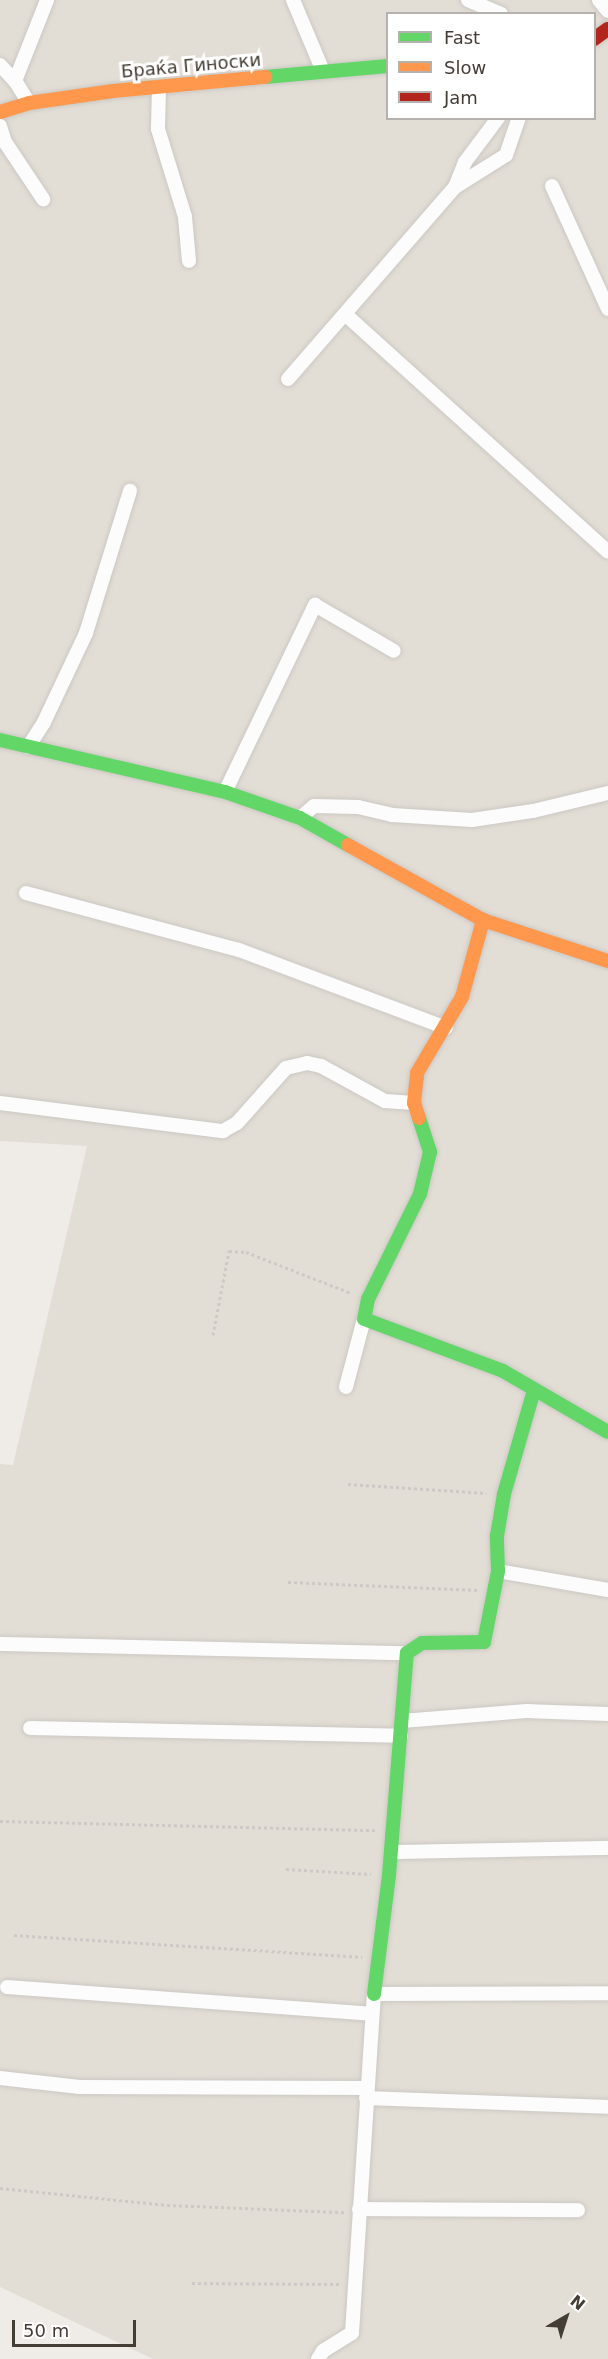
<!DOCTYPE html>
<meta charset="utf-8">
<style>
body{margin:0}
#map{position:relative;width:608px;height:2359px;overflow:hidden;background:#efece8;font-family:"DejaVu Sans",sans-serif}
div>[style]{position:absolute}
[style*='--x']{left:calc(var(--x)*1px);top:calc(var(--y)*1px);width:calc(var(--w)*1px);rotate:calc(var(--a)*1deg)}
.residential>*{inset:0;background:#e3ded5}
.path>*{height:3px;margin-top:-1.5px;transform-origin:0;background:repeating-linear-gradient(90deg,#cdcac6 0 3px,transparent 0 6px)}
.roads{filter:drop-shadow(0 0 2px #cbc8c4) drop-shadow(0 0 2px #cbc8c4)}
.street>*{height:14px;margin:-7px;padding:0 7px;transform-origin:7px;border-radius:7px;background:#fdfcfc}
.fast>*{height:14px;margin:-7px;padding:0 7px;transform-origin:7px;border-radius:7px;background:#63d668}
.slow>*{height:14px;margin:-7px;padding:0 7px;transform-origin:7px;border-radius:7px;background:#ff974d}
.jam>*{height:14px;margin:-7px;padding:0 7px;transform-origin:7px;border-radius:7px;background:#b3261e}
span{translate:-50% -50%;white-space:nowrap;text-align:center;line-height:1.15;-webkit-text-stroke:6px #fff;paint-order:stroke}
.street-label{font-size:18px;color:#443d35}
.legend{position:absolute;left:386px;top:12px;width:210px;height:108px;box-sizing:border-box;background:#fff;border:2px solid #b4b1ae;margin:0;padding:8px 10px;list-style:none;font-size:18px;color:#443d35}
.legend li{display:flex;align-items:center;gap:12px;height:30px}
.legend b{width:30px;border:2px solid #b4b1ae}
.north{position:absolute;left:536px;top:2287px;width:60px;height:60px;-webkit-text-stroke:4px #fff;paint-order:stroke;rotate:39deg;font-size:16px;font-weight:700;line-height:24px;text-align:center;color:#443d35}
.north::after{content:'';display:block;margin:auto;width:21px;height:27px;background:#443d35;clip-path:polygon(50% 0,100% 100%,50% 72%,0 100%)}
.scale{position:absolute;left:12px;top:2320px;width:124px;height:27px;box-sizing:border-box;border:3px solid #443d35;border-top:0;padding-left:8px;font-size:18px;line-height:21px;white-space:nowrap;color:#443d35;-webkit-text-stroke:4px #fff;paint-order:stroke}
</style>
<div id="map">
<div class="residential">
<i style="clip-path:polygon(evenodd,0 0,608px 0,608px 2359px,153px 2359px,0 2287px,0 1464px,13px 1465px,87px 1146px,0 1141px,0 0,388px 14px,594px 14px,594px 118px,388px 118px,388px 14px)"></i>
</div>
<div class="path">
<i style="--x:213;--y:1335;--w:86;--a:-79.2"></i>
<i style="--x:229;--y:1251;--w:17;--a:3"></i>
<i style="--x:246;--y:1252;--w:113;--a:21.3"></i>
<i style="--x:348;--y:1484;--w:139;--a:3.7"></i>
<i style="--x:288;--y:1582;--w:190;--a:2.4"></i>
<i style="--x:0;--y:1821;--w:376;--a:1.4"></i>
<i style="--x:286;--y:1869;--w:85;--a:3.4"></i>
<i style="--x:14;--y:1935;--w:349;--a:3.6"></i>
<i style="--x:0;--y:2188;--w:168;--a:5.8"></i>
<i style="--x:167;--y:2205;--w:178;--a:2.3"></i>
<i style="--x:192;--y:2283;--w:148;--a:0.4"></i>
</div>
<div class="roads">
<div class="street">
<i style="--x:293;--y:0;--w:77;--a:67.1"></i>
<i style="--x:468;--y:0;--w:36;--a:23"></i>
<i style="--x:599;--y:0;--w:14;--a:51"></i>
<i style="--x:0;--y:65;--w:22;--a:47"></i>
<i style="--x:159;--y:87;--w:42;--a:91.4"></i>
<i style="--x:158;--y:129;--w:92;--a:72.9"></i>
<i style="--x:185;--y:217;--w:44;--a:84.8"></i>
<i style="--x:29;--y:103;--w:26;--a:-122"></i>
<i style="--x:15;--y:81;--w:87;--a:-68.4"></i>
<i style="--x:0;--y:126;--w:17;--a:73"></i>
<i style="--x:5;--y:142;--w:69;--a:56.3"></i>
<i style="--x:552;--y:186;--w:135;--a:65.5"></i>
<i style="--x:455;--y:187;--w:60;--a:-32.1"></i>
<i style="--x:506;--y:155;--w:39;--a:-71"></i>
<i style="--x:346;--y:315;--w:353;--a:42.1"></i>
<i style="--x:288;--y:379;--w:254;--a:-49"></i>
<i style="--x:455;--y:187;--w:27;--a:-68"></i>
<i style="--x:465;--y:162;--w:55;--a:-53.1"></i>
<i style="--x:28;--y:747;--w:30;--a:-57"></i>
<i style="--x:44;--y:722;--w:98;--a:-64.7"></i>
<i style="--x:86;--y:633;--w:149;--a:-72.8"></i>
<i style="--x:225;--y:792;--w:208;--a:-64.3"></i>
<i style="--x:315;--y:605;--w:91;--a:30.2"></i>
<i style="--x:300;--y:818;--w:18;--a:-41"></i>
<i style="--x:314;--y:806;--w:44;--a:1.3"></i>
<i style="--x:358;--y:807;--w:35;--a:13"></i>
<i style="--x:392;--y:815;--w:80;--a:3.6"></i>
<i style="--x:472;--y:820;--w:62;--a:-8.4"></i>
<i style="--x:533;--y:811;--w:77;--a:-13.5"></i>
<i style="--x:26;--y:893;--w:220;--a:15"></i>
<i style="--x:239;--y:950;--w:221;--a:20.6"></i>
<i style="--x:0;--y:1103;--w:225;--a:7.2"></i>
<i style="--x:223;--y:1131;--w:16;--a:-30"></i>
<i style="--x:237;--y:1123;--w:74;--a:-48.3"></i>
<i style="--x:286;--y:1068;--w:22;--a:-13"></i>
<i style="--x:307;--y:1063;--w:14;--a:12"></i>
<i style="--x:321;--y:1066;--w:73;--a:28.7"></i>
<i style="--x:385;--y:1101;--w:29;--a:4"></i>
<i style="--x:346;--y:1387;--w:70;--a:-75.2"></i>
<i style="--x:498;--y:1571;--w:112;--a:9.8"></i>
<i style="--x:0;--y:1644;--w:407;--a:1.3"></i>
<i style="--x:402;--y:1721;--w:125;--a:-4.6"></i>
<i style="--x:527;--y:1711;--w:81;--a:2.1"></i>
<i style="--x:30;--y:1728;--w:371;--a:1.2"></i>
<i style="--x:391;--y:1852;--w:217;--a:-1.1"></i>
<i style="--x:7;--y:1987;--w:365;--a:4.2"></i>
<i style="--x:0;--y:2078;--w:80;--a:6.5"></i>
<i style="--x:79;--y:2087;--w:288;--a:0.2"></i>
<i style="--x:366;--y:2098;--w:242;--a:2.1"></i>
<i style="--x:359;--y:2209;--w:219;--a:0.3"></i>
<i style="--x:318;--y:2359;--w:9;--a:-58"></i>
<i style="--x:323;--y:2351;--w:34;--a:-32"></i>
<i style="--x:352;--y:2333;--w:340;--a:-86.3"></i>
<i style="--x:374;--y:1994;--w:234;--a:-0.2"></i>
</div>
<div class="fast">
<i style="--x:265;--y:77;--w:123;--a:-5.1"></i>
<i style="--x:0;--y:740;--w:231;--a:13"></i>
<i style="--x:225;--y:792;--w:79;--a:19.1"></i>
<i style="--x:300;--y:818;--w:55;--a:29.4"></i>
<i style="--x:419;--y:1118;--w:36;--a:72"></i>
<i style="--x:430;--y:1152;--w:43;--a:103.4"></i>
<i style="--x:420;--y:1194;--w:117;--a:116.3"></i>
<i style="--x:368;--y:1299;--w:20;--a:101"></i>
<i style="--x:364;--y:1319;--w:148;--a:20.5"></i>
<i style="--x:503;--y:1371;--w:121;--a:30.2"></i>
<i style="--x:374;--y:1994;--w:120;--a:-82.8"></i>
<i style="--x:389;--y:1875;--w:223;--a:-85.4"></i>
<i style="--x:407;--y:1653;--w:18;--a:-34"></i>
<i style="--x:422;--y:1643;--w:62;--a:-0.9"></i>
<i style="--x:484;--y:1642;--w:72;--a:-78.8"></i>
<i style="--x:498;--y:1571;--w:35;--a:-92"></i>
<i style="--x:497;--y:1536;--w:43;--a:-80.5"></i>
<i style="--x:504;--y:1494;--w:108;--a:-73.9"></i>
</div>
<div class="slow">
<i style="--x:0;--y:112;--w:30;--a:-17"></i>
<i style="--x:29;--y:103;--w:85;--a:-8.1"></i>
<i style="--x:113;--y:91;--w:153;--a:-5.3"></i>
<i style="--x:348;--y:845;--w:154;--a:29.1"></i>
<i style="--x:483;--y:920;--w:132;--a:18.2"></i>
<i style="--x:419;--y:1118;--w:16;--a:-108"></i>
<i style="--x:414;--y:1103;--w:30;--a:-84"></i>
<i style="--x:417;--y:1073;--w:88;--a:-59.4"></i>
<i style="--x:462;--y:997;--w:80;--a:-74.7"></i>
</div>
<div class="jam">
<i style="--x:594;--y:39;--w:17;--a:-36"></i>
</div>
</div>
<div class="street-label">
<span style="left:191px;top:66px;rotate:-5deg">Браќа Гиноски</span>
</div>
<ul class="legend">
<li><b style="height:8px;background:#63d668"></b>Fast</li>
<li><b style="height:8px;background:#ff974d"></b>Slow</li>
<li><b style="height:8px;background:#b3261e"></b>Jam</li>
</ul>
<div class="north">N</div>
<div class="scale">50 m</div>
</div>
